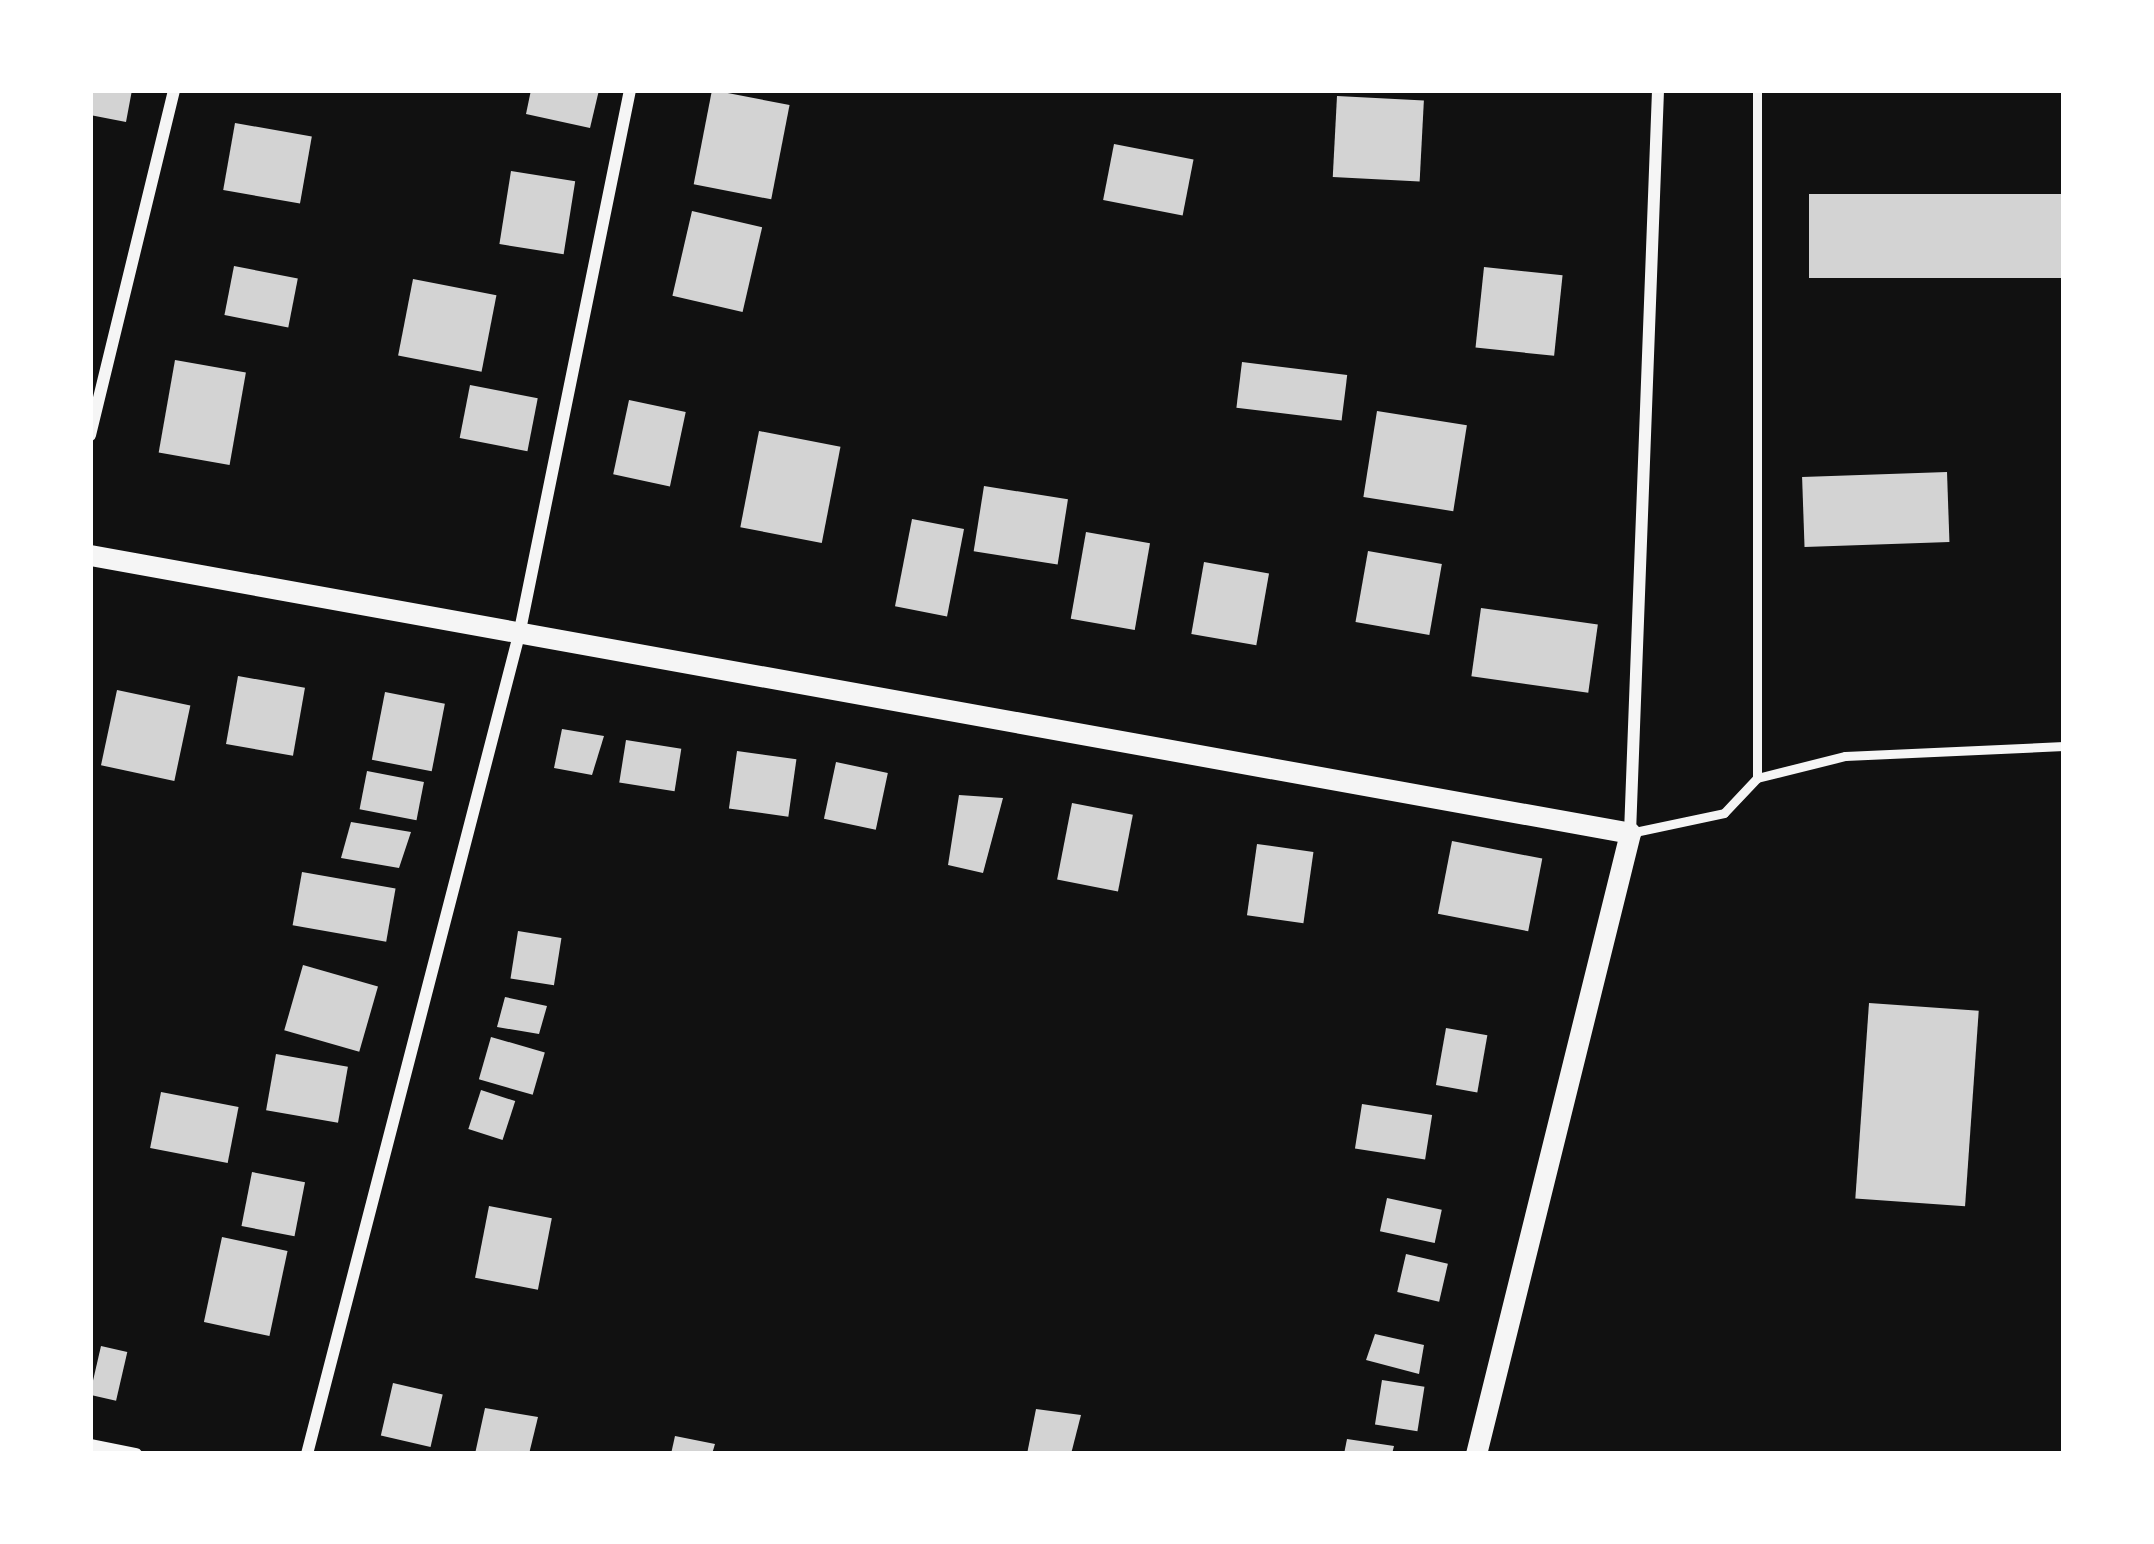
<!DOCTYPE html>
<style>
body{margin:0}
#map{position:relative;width:2154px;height:1544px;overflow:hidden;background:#111;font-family:Raleway,sans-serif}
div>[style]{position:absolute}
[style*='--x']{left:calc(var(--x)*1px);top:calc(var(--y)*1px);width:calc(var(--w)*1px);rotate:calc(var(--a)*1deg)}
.building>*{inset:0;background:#d3d3d3;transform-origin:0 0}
.service>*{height:9px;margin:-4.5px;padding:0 4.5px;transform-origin:4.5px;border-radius:4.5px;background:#f5f5f5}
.minor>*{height:12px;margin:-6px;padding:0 6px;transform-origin:6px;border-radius:6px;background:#f5f5f5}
.tertiary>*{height:21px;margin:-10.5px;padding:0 10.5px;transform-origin:10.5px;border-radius:10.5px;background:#f5f5f5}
span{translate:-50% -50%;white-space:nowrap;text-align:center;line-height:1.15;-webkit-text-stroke:9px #fff;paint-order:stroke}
.frame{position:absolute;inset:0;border:93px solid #fff;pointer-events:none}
</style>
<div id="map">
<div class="building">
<i style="clip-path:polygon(90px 90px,132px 90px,126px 122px,90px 115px)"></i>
<i style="clip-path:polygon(531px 90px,599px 90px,590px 128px,526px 114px)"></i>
<i style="left:712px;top:90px;width:79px;height:96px;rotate:11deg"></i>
<i style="left:1337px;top:96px;width:87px;height:81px;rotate:3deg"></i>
<i style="left:235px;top:123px;width:78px;height:68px;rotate:10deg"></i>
<i style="left:1114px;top:144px;width:81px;height:57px;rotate:11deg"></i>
<i style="left:511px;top:171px;width:65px;height:74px;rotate:9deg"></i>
<i style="left:2064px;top:194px;width:84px;height:255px;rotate:90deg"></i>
<i style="left:692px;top:211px;width:72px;height:87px;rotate:13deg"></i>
<i style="left:234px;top:266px;width:65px;height:50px;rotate:11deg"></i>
<i style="left:1484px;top:267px;width:79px;height:81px;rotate:6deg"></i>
<i style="left:413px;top:279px;width:85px;height:78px;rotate:11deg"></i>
<i style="left:175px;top:360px;width:72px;height:94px;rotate:10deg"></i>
<i style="left:1242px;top:362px;width:106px;height:46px;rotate:7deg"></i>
<i style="left:470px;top:385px;width:69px;height:54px;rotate:11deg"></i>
<i style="left:629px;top:400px;width:58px;height:76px;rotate:12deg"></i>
<i style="left:1377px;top:411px;width:91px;height:87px;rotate:9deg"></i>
<i style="left:759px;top:431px;width:83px;height:98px;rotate:11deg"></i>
<i style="left:1947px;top:472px;width:70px;height:145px;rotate:88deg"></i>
<i style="left:984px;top:486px;width:85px;height:66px;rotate:9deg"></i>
<i style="left:912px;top:519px;width:53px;height:89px;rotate:11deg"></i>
<i style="left:1086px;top:532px;width:65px;height:88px;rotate:10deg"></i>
<i style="left:1368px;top:551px;width:75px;height:72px;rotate:10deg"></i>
<i style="left:1204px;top:562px;width:66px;height:73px;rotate:10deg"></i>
<i style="left:1481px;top:608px;width:118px;height:69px;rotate:8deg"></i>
<i style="left:238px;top:676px;width:68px;height:69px;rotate:10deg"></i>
<i style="left:117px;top:690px;width:75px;height:77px;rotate:12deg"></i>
<i style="left:385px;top:692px;width:61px;height:69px;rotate:11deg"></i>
<i style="clip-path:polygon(562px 729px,604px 736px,592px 775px,554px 768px)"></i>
<i style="left:626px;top:740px;width:56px;height:43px;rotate:9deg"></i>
<i style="left:737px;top:751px;width:60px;height:58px;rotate:8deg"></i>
<i style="left:836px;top:762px;width:53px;height:58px;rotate:12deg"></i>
<i style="left:367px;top:771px;width:58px;height:39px;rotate:11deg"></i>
<i style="clip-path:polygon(959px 795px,1003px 798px,983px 873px,948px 865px)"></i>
<i style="left:1072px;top:803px;width:62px;height:78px;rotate:11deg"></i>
<i style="clip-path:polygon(351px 822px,411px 832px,399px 868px,341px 858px)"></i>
<i style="left:1452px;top:841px;width:92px;height:74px;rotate:11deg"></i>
<i style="left:1257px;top:844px;width:57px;height:72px;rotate:8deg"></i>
<i style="left:302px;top:872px;width:95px;height:54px;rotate:10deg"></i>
<i style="left:518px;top:931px;width:44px;height:48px;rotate:9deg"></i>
<i style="left:303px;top:965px;width:78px;height:68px;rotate:16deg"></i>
<i style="clip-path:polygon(505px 997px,547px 1006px,539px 1034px,497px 1027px)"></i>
<i style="left:1869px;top:1003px;width:110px;height:196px;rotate:4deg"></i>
<i style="left:1446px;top:1028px;width:42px;height:58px;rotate:10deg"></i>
<i style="left:491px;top:1037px;width:56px;height:44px;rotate:16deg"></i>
<i style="left:276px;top:1054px;width:73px;height:57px;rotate:10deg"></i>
<i style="left:481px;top:1090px;width:36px;height:41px;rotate:18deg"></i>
<i style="left:161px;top:1092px;width:79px;height:57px;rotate:11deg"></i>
<i style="left:1362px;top:1104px;width:71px;height:45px;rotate:9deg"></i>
<i style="left:252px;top:1172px;width:54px;height:55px;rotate:11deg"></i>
<i style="left:1387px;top:1198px;width:56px;height:34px;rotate:12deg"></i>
<i style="left:489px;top:1206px;width:64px;height:73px;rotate:11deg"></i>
<i style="left:222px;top:1237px;width:67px;height:87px;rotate:12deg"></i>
<i style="left:1406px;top:1254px;width:43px;height:39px;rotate:13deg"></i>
<i style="clip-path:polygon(1375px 1334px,1424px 1345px,1419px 1374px,1366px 1360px)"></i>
<i style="left:101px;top:1346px;width:27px;height:50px;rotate:13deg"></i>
<i style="left:1382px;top:1380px;width:43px;height:45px;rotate:9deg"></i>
<i style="left:393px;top:1383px;width:51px;height:54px;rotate:13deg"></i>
<i style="clip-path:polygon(485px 1408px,538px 1417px,529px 1454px,475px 1454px)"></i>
<i style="clip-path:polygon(1036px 1409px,1081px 1415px,1071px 1454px,1027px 1454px)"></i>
<i style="clip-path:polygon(675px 1436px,715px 1444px,712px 1454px,671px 1454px)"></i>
<i style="clip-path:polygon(1347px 1439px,1394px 1446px,1392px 1454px,1344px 1454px)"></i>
</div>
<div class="service">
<i style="--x:1757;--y:90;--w:688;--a:90"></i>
<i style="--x:1630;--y:833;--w:96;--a:-12"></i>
<i style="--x:1724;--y:813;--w:48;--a:-46.7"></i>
<i style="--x:1757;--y:778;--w:91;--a:-14"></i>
<i style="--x:1845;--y:756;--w:219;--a:-2.6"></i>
</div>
<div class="minor">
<i style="--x:90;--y:435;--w:355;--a:-76.3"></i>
<i style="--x:1630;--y:833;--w:744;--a:-87.84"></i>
<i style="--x:90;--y:1445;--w:47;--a:11.1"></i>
<i style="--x:307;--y:1454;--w:846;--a:-75.49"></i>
<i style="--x:519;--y:635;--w:556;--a:-78.49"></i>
</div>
<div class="tertiary">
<i style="--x:90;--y:555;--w:1565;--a:10.23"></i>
<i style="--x:1630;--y:833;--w:640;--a:103.93"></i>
</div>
<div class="frame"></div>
</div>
